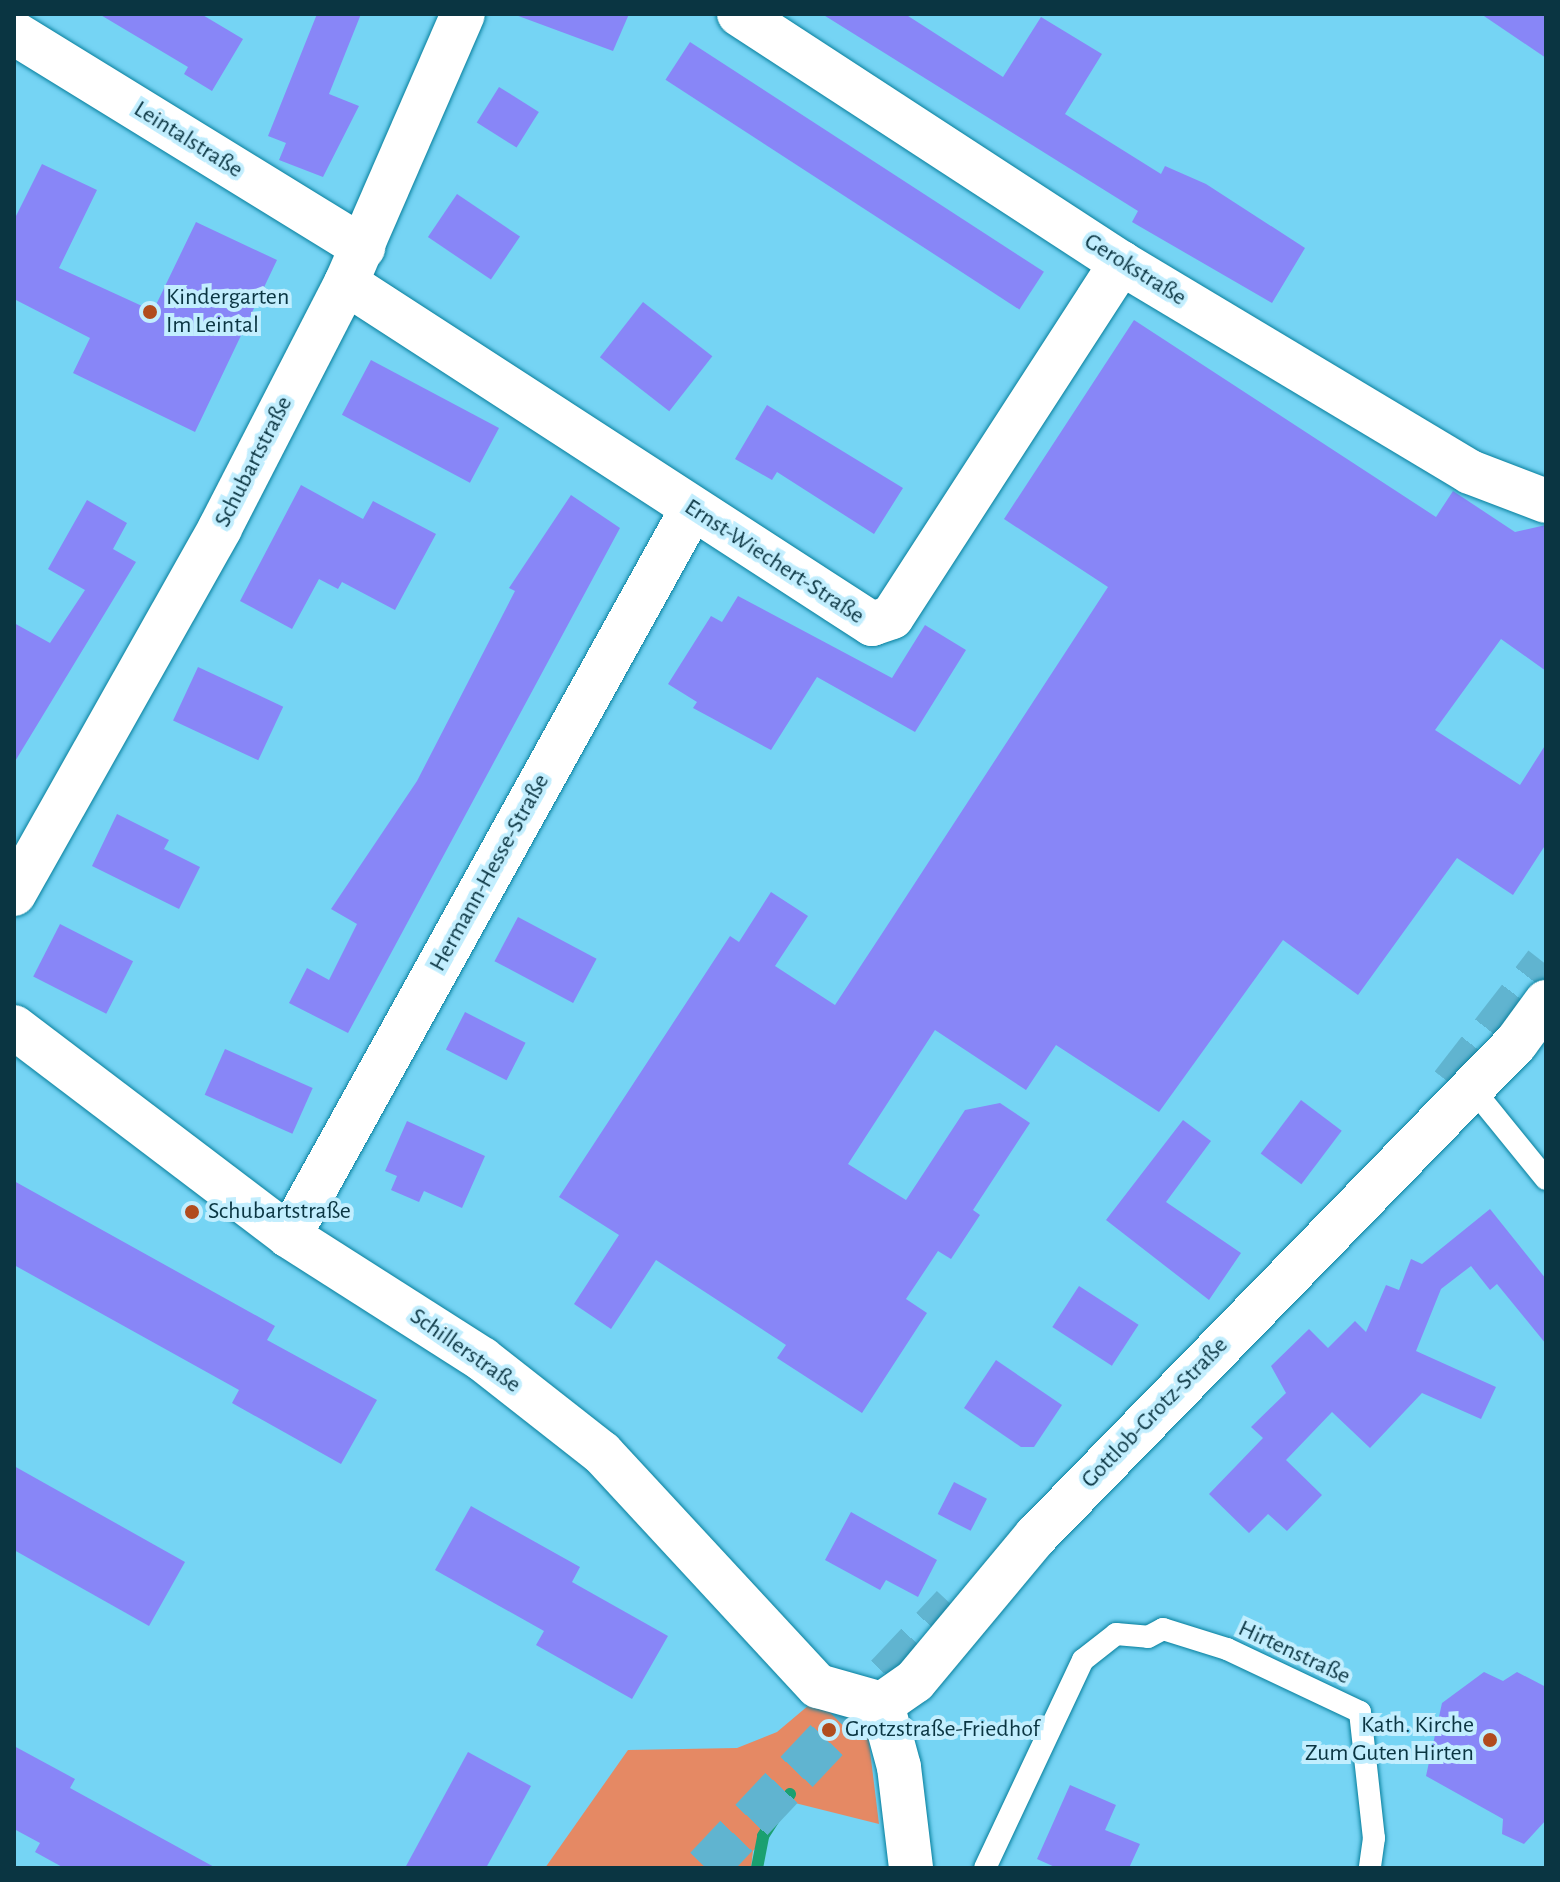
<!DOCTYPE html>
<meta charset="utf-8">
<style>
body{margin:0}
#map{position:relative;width:1560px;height:1882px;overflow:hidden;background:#75d4f4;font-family:"Alegreya Sans",sans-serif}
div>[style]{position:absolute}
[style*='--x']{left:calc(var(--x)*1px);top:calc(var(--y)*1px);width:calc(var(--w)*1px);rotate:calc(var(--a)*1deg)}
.green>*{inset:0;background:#e58964}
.stream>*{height:12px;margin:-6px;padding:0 6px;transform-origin:6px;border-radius:6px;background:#1ba070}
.building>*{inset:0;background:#8886f7;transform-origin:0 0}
.secondary-tunnel>*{height:44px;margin-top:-22px;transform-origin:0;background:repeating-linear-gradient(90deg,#60b4d0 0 44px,transparent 0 66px)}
.roads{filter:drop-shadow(0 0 2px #067e9c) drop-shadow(0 0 2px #067e9c)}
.lane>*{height:22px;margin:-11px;padding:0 11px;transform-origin:11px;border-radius:11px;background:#fff}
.street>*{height:44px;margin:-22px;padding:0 22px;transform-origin:22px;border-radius:22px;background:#fff}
.dots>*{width:22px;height:22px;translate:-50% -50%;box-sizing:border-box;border:4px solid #c2eefe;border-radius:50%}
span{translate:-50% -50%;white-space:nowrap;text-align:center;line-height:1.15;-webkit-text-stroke:8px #c2eefe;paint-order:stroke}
.street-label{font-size:24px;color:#0a3542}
.poi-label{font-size:24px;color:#0a3542}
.left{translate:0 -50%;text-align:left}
.right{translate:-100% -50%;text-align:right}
.frame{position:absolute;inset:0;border:16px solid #0a3542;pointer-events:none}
</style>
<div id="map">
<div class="green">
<i style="clip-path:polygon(809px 1705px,866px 1718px,879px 1824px,795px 1803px,753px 1851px,751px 1868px,545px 1868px,628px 1750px,737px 1748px,777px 1732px)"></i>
</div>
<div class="stream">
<i style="--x:757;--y:1868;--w:33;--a:-79"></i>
<i style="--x:763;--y:1836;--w:50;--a:-57.3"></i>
</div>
<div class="building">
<i style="clip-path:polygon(99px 14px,201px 14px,243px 39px,212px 91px,184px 74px,188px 67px)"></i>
<i style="clip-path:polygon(317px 14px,361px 14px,329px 94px,359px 106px,323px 177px,279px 160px,286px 143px,268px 136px)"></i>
<i style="clip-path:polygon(513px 14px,629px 14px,613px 51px)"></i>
<i style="clip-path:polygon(822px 14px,905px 14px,1003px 77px,1041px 17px,1102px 54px,1065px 114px,1161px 174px,1165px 166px,1206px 184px,1305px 248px,1272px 303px,1132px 222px,1138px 211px)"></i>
<i style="clip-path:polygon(1481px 14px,1546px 14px,1546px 58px)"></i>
<i style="left:690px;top:42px;width:422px;height:45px;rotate:33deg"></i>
<i style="left:499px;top:87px;width:47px;height:42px;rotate:32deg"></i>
<i style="clip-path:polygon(42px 164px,97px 190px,59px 268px,153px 311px,196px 222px,277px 260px,195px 432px,73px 373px,90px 338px,14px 299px,14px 220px)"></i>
<i style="left:457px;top:194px;width:76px;height:52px;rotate:34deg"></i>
<i style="left:643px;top:302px;width:88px;height:70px;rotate:38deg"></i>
<i style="clip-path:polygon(1134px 320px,1436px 517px,1453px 491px,1515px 532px,1546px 525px,1546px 671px,1501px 639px,1435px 730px,1520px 785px,1546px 744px,1546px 844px,1513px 895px,1457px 858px,1358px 995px,1283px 940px,1159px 1112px,1056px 1045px,1026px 1090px,935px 1030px,848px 1164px,906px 1200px,965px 1110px,1000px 1103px,1030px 1123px,973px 1210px,980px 1215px,951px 1259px,938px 1251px,906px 1299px,927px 1313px,862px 1413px,777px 1358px,786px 1345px,656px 1260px,611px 1329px,574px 1304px,619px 1235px,559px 1197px,730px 936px,739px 942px,771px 892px,808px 916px,775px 966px,835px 1005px,883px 932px,1108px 587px,1004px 519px)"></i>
<i style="left:371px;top:360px;width:145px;height:62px;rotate:28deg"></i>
<i style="clip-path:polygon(767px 405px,903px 488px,874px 534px,777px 472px,772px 480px,735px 459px)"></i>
<i style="clip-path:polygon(301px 485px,363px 519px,373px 501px,436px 534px,395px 610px,342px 582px,338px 589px,319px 579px,292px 629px,240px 601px)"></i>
<i style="clip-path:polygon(571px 495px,620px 528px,348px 1033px,289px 1003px,307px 968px,329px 980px,357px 924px,331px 909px,417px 781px,515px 591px,509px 588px)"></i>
<i style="clip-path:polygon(87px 500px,127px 523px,113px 549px,136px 562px,14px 763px,14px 623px,50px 643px,85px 590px,48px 569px)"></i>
<i style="clip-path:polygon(738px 596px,892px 678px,925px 625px,966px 650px,915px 732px,817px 677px,771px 750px,693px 708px,697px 702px,668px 684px,711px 616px,722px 622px)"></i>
<i style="left:198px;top:667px;width:94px;height:59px;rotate:25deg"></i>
<i style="clip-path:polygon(117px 814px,169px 840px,164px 849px,200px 867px,179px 909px,92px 866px)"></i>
<i style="left:518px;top:917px;width:89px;height:50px;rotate:28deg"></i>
<i style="left:60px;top:924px;width:82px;height:59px;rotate:27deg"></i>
<i style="left:465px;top:1012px;width:68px;height:42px;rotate:27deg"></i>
<i style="left:225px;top:1049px;width:96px;height:50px;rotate:24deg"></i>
<i style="left:1301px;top:1100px;width:51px;height:67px;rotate:37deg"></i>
<i style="clip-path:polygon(1183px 1120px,1211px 1141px,1166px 1202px,1241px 1253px,1209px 1300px,1106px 1220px)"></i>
<i style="clip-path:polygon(407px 1121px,485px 1156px,462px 1208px,424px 1191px,419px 1202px,391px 1190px,397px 1176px,385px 1171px)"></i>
<i style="clip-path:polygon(14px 1181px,275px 1326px,267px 1340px,377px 1400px,341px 1464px,232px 1403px,239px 1390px,14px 1265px)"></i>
<i style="clip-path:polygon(1490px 1209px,1546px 1279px,1546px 1344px,1497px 1284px,1490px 1290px,1471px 1266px,1441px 1289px,1416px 1351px,1496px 1387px,1481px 1419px,1422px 1393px,1370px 1448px,1332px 1412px,1286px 1460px,1322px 1495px,1287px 1531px,1268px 1514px,1249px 1533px,1209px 1494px,1263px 1438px,1251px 1427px,1286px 1393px,1271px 1366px,1309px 1329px,1328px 1348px,1355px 1321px,1366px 1332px,1386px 1285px,1399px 1290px,1411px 1259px,1422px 1264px)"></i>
<i style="left:1079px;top:1286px;width:71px;height:49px;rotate:33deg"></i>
<i style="clip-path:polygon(996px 1360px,1062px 1405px,1034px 1447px,1021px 1447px,964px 1408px)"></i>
<i style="clip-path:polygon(14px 1466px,185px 1562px,149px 1626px,14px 1550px)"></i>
<i style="left:954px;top:1482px;width:37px;height:36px;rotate:27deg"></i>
<i style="clip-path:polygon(471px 1506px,580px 1567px,572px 1582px,668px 1636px,632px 1699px,536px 1645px,544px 1631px,435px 1570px)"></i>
<i style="clip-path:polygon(851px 1512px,937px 1560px,918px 1597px,886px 1580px,880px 1590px,825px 1560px)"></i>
<i style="clip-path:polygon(1484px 1672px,1503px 1681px,1517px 1672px,1546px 1687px,1546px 1820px,1524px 1844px,1502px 1834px,1503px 1819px,1426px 1776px,1442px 1703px)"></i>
<i style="clip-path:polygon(14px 1746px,75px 1779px,70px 1788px,216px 1868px,64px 1868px,35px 1852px,40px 1843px,14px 1829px)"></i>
<i style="clip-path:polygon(468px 1752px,531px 1786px,486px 1868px,405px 1868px)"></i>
<i style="clip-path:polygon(1070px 1785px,1116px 1805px,1105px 1830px,1140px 1844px,1129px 1868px,1057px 1868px,1037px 1859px)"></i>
</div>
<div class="secondary-tunnel">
<i style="--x:1452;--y:1085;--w:153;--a:-52.2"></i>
<i style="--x:706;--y:1868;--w:360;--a:-46.7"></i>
</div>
<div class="roads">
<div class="lane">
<i style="--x:1472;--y:1088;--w:117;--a:50.9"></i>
<i style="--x:985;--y:1868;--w:230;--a:-64.8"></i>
<i style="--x:1083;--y:1660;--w:42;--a:-38.2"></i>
<i style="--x:1116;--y:1634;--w:32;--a:5"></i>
<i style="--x:1148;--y:1637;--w:17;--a:-28"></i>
<i style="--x:1163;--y:1629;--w:67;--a:17.4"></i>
<i style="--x:1227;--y:1649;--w:147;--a:25.3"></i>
<i style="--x:1360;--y:1712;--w:127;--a:83.7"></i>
<i style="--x:1374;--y:1838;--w:30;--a:98"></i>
</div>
<div class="street">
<i style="--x:739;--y:14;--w:456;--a:33.1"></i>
<i style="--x:1121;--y:263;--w:407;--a:30.9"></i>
<i style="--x:1470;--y:472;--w:81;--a:20.9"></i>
<i style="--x:14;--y:33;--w:410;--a:31.6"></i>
<i style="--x:346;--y:283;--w:627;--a:32.95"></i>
<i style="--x:872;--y:624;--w:21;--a:-19"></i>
<i style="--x:892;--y:617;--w:422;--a:-57.1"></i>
<i style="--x:14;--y:894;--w:420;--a:-60.6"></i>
<i style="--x:220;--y:528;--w:276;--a:-62.8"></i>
<i style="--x:346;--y:283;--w:293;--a:-66.5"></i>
<i style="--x:14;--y:1027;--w:345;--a:37.2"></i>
<i style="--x:289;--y:1236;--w:229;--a:32.5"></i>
<i style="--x:482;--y:1359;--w:152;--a:38.1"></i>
<i style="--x:602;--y:1453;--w:318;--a:47.2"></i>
<i style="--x:818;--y:1686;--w:66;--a:15.7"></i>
<i style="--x:289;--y:1236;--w:831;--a:-61"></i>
<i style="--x:882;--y:1704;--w:40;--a:-34.9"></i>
<i style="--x:915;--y:1681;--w:189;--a:-50.2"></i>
<i style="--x:1036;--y:1536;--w:688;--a:-45.77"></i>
<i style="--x:1516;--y:1043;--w:51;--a:-53.8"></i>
<i style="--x:882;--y:1704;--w:65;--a:74.9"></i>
<i style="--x:899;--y:1767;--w:102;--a:83.2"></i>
</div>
</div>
<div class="dots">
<i style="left:150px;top:312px;background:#b14c1e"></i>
<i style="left:192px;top:1212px;background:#b14c1e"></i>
<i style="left:829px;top:1730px;background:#b14c1e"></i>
<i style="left:1490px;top:1740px;background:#b14c1e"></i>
</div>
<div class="street-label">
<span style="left:188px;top:140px;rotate:32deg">Leintalstraße</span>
<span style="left:1135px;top:270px;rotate:32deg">Gerokstraße</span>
<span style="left:254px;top:462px;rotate:-63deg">Schubartstraße</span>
<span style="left:774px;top:562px;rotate:33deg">Ernst-Wiechert-Straße</span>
<span style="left:490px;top:873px;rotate:-61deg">Hermann-Hesse-Straße</span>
<span style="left:465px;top:1351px;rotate:35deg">Schillerstraße</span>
<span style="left:1155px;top:1413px;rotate:-46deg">Gottlob-Grotz-Straße</span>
<span style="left:1294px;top:1653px;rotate:25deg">Hirtenstraße</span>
</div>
<div class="poi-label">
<span class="left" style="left:166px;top:312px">Kindergarten<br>Im Leintal</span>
<span class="left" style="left:208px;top:1212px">Schubartstraße</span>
<span class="right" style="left:1474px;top:1740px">Kath. Kirche<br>Zum Guten Hirten</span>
<span class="left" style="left:845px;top:1730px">Grotzstraße-Friedhof</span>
</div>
<div class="frame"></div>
</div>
